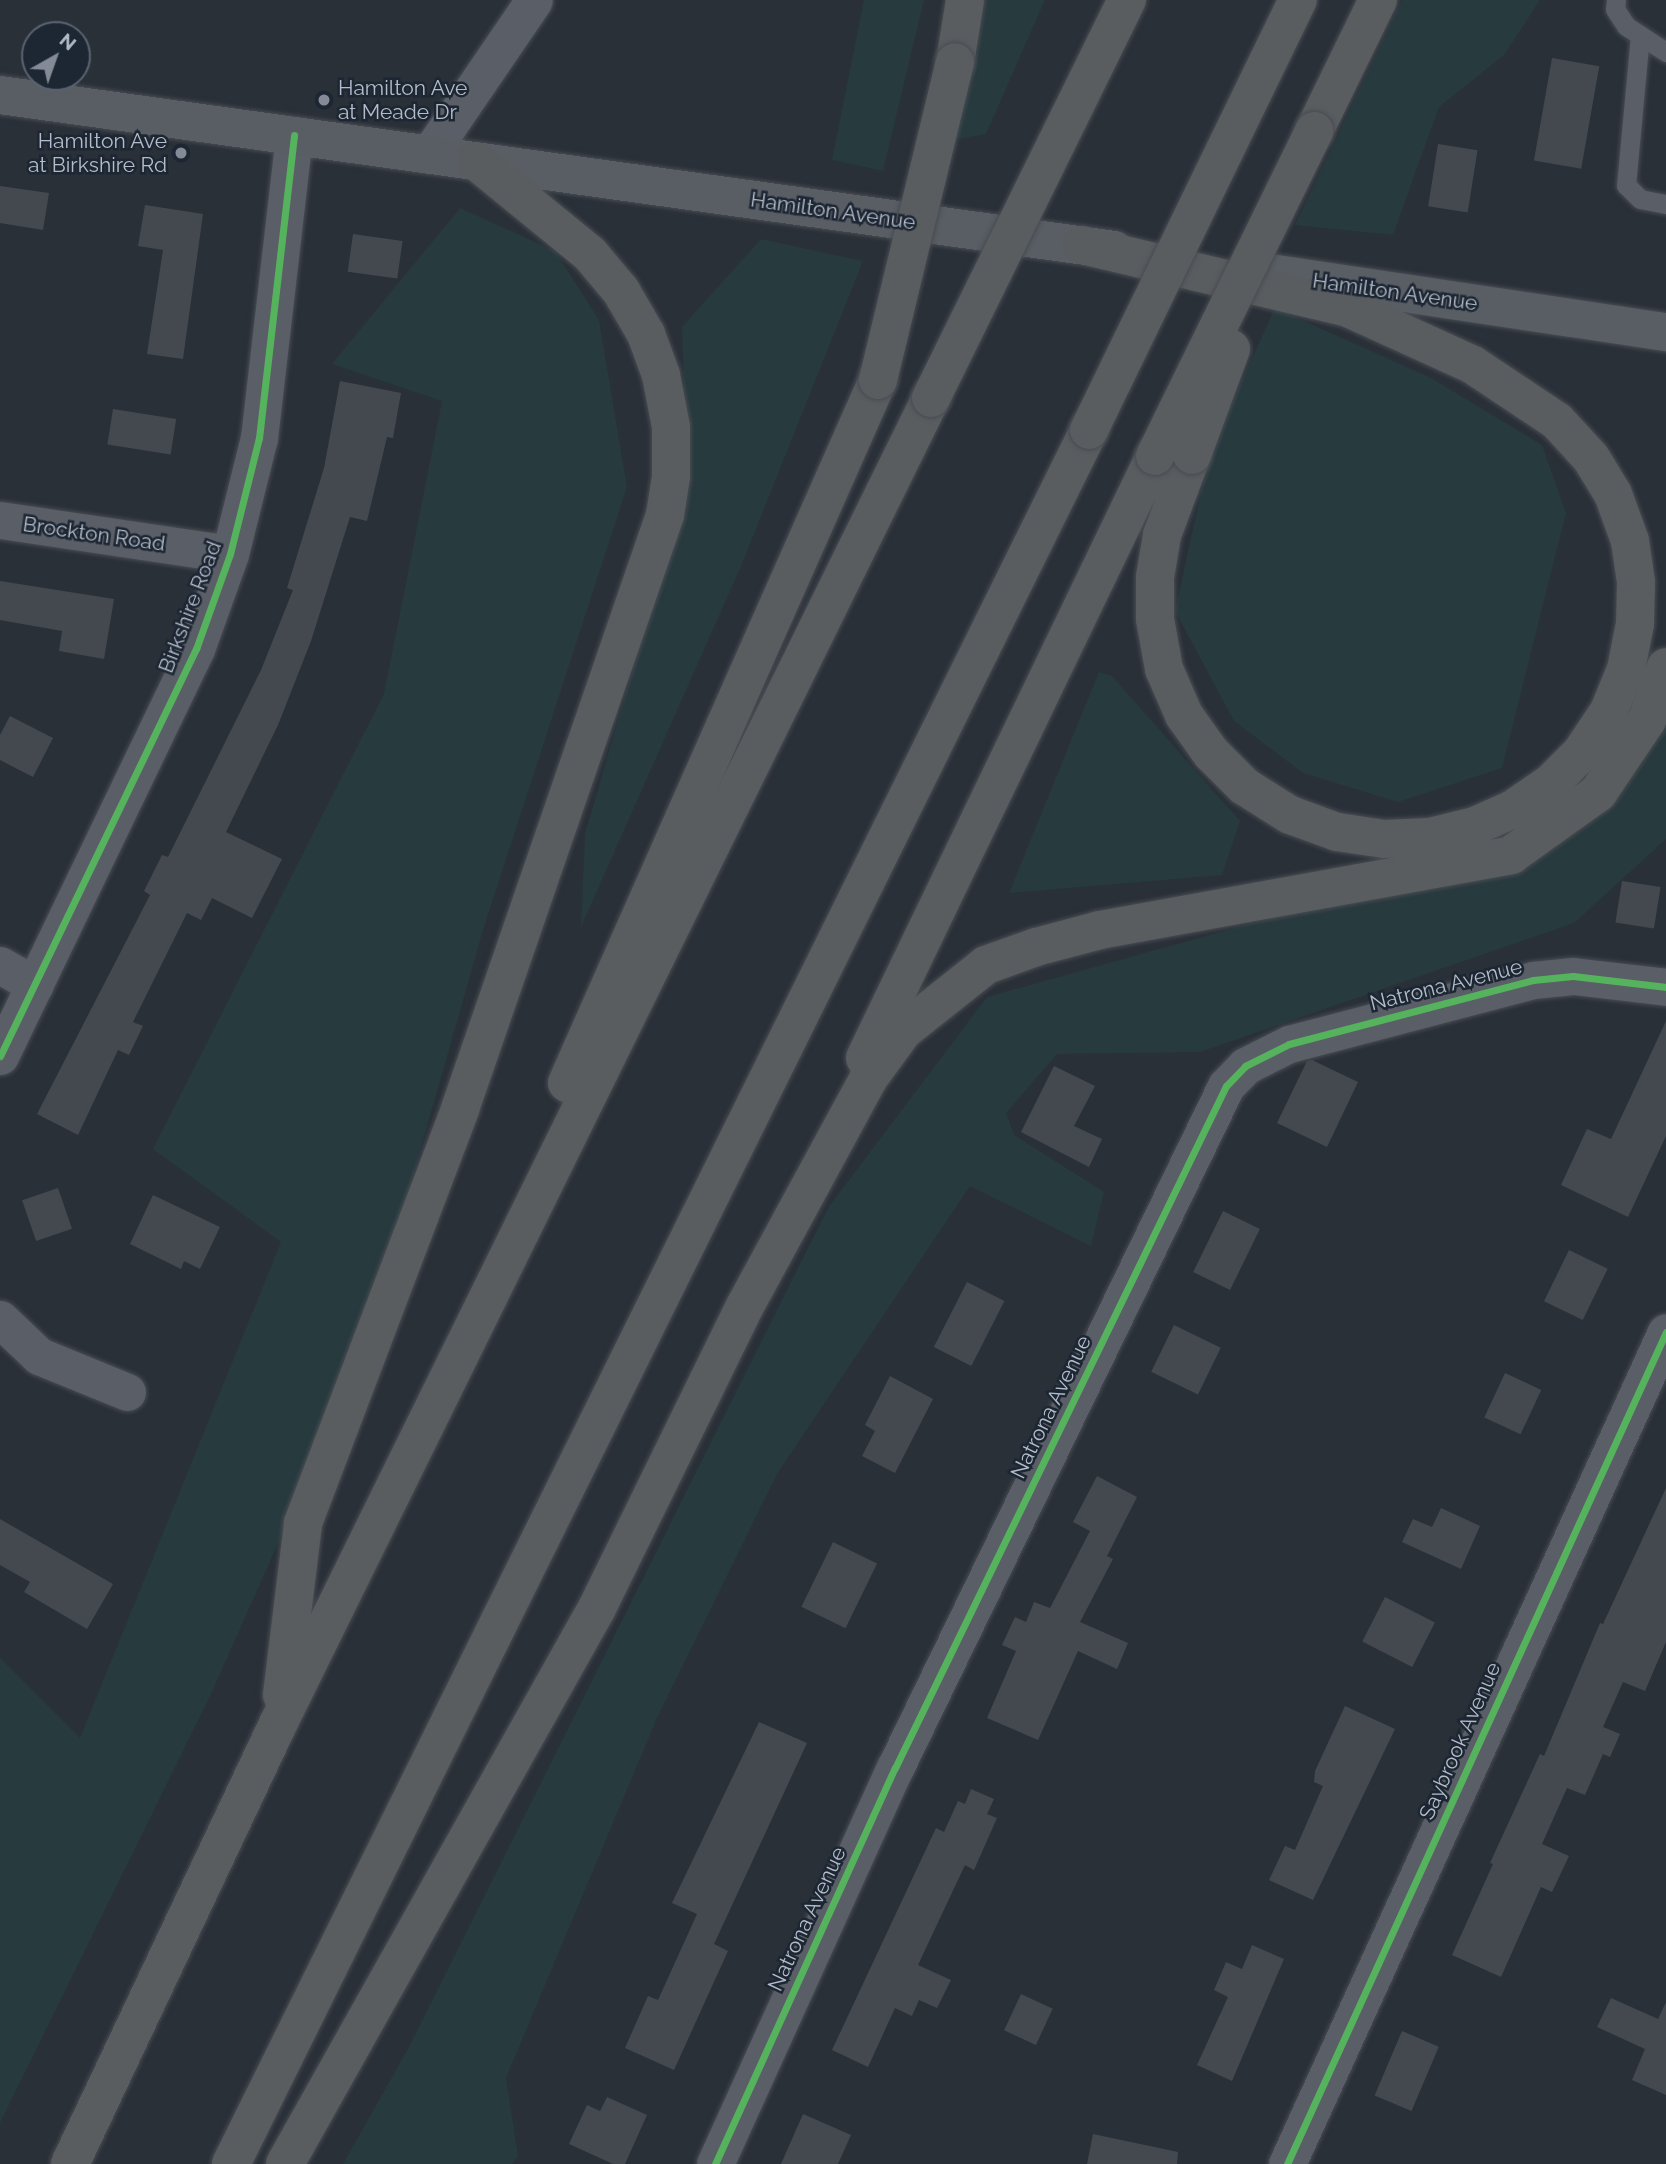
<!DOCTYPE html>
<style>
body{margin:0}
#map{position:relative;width:1666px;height:2164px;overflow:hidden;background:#2a3038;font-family:Raleway,sans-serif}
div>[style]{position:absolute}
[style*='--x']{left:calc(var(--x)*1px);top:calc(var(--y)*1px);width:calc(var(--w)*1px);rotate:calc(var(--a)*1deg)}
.green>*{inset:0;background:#273a3e}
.building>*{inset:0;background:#444950;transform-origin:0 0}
.roads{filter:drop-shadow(0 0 2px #484c53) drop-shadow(0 0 2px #484c53)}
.lane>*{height:19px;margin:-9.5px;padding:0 9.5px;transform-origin:9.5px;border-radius:9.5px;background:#5a5e66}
.street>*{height:37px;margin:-18.5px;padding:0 18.5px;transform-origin:18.5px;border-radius:18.5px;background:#5a5e66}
.secondary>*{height:38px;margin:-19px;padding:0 19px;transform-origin:19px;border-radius:19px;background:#595d64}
.highway>*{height:38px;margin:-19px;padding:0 19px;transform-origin:19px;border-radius:19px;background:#5a5d60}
.bridges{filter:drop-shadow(0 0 2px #474c53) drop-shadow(0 0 2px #474c53)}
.highway-bridge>*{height:38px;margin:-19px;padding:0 19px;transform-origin:19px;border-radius:19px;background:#5a5d60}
.cycleway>*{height:7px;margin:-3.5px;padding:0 3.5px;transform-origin:3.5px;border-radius:3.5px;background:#56b35d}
.dots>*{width:19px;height:19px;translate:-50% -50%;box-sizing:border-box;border:4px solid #1d2633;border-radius:50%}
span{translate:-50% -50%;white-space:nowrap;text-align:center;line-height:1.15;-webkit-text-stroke:5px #1d2633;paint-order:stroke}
.poi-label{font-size:21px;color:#b4bcc9}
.left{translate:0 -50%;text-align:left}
.right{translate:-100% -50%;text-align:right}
.street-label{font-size:21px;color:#b4bcc9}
.north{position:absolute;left:21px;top:21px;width:70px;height:70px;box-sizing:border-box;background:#1d2633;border:2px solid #59626f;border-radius:50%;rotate:40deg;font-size:19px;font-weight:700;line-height:28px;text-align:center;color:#b4bcc9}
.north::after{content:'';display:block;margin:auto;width:24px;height:32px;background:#848b96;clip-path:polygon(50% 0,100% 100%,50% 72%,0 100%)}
</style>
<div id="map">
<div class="green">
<i style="clip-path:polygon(864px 0,924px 0,883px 171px,832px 160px)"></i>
<i style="clip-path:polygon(982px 0,1045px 0,986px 134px,953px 140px)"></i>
<i style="clip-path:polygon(1402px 0,1540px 0,1504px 55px,1439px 107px,1393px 235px,1295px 225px)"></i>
<i style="clip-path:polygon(460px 208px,555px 251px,599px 320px,627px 487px,483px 930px,362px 1355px,210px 1696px,0 2123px,0 1658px,80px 1738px,281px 1242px,153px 1149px,384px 694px,442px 401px,332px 364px)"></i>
<i style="clip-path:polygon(761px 239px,863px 261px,742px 564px,581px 927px,585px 834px,687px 484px,682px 327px)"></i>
<i style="clip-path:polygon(1275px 308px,1431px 378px,1542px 445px,1566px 513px,1502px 768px,1398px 802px,1303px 773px,1234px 721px,1175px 611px,1210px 451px)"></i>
<i style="clip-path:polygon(1099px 672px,1112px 676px,1240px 821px,1222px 875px,1009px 893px)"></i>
<i style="clip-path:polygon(1666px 690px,1666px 839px,1574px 923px,1200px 1052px,1057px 1054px,1006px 1113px,1014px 1135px,1104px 1192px,1091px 1246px,970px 1186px,777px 1474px,657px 1718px,506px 2078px,518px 2156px,512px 2164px,343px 2164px,409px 2047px,828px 1208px,987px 997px,1249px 924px,1551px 852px,1647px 750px)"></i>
</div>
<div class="building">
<i style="left:1552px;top:58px;width:48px;height:104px;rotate:10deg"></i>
<i style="left:1438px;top:144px;width:40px;height:63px;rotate:9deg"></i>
<i style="clip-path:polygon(0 186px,49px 193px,43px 230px,0 223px)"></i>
<i style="clip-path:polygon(145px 205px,203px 214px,183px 359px,147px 354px,163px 250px,138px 246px)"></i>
<i style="left:353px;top:234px;width:50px;height:38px;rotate:8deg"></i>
<i style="clip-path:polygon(340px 381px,401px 393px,393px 438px,387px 437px,367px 521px,350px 517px,311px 641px,278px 725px,226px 832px,282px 859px,252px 918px,212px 898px,201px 920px,187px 913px,133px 1022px,143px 1026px,129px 1055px,118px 1050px,78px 1135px,37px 1114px,150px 895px,144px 891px,162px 855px,168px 857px,261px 670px,293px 590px,287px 588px,324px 468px)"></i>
<i style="left:113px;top:409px;width:64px;height:36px;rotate:9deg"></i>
<i style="clip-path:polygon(0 581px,114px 599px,104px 659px,59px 651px,62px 631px,0 620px)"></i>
<i style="clip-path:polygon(10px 716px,53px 738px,33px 777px,0 760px,0 735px)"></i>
<i style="left:1622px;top:881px;width:39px;height:42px;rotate:9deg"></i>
<i style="clip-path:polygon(1666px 1021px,1666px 1136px,1628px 1217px,1561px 1185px,1587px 1129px,1611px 1139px)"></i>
<i style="clip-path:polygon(1312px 1060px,1358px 1082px,1327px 1147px,1277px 1123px,1307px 1061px)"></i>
<i style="clip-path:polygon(1054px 1066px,1095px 1086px,1074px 1126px,1102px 1139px,1089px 1167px,1021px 1132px)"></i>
<i style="left:58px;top:1188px;width:43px;height:38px;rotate:71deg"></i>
<i style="clip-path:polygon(153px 1195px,220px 1227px,200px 1269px,184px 1261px,181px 1269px,130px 1244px)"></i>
<i style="left:1223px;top:1211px;width:41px;height:68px;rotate:26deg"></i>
<i style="left:1569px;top:1250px;width:43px;height:57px;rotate:26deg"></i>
<i style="left:967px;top:1282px;width:42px;height:73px;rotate:27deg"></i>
<i style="left:1174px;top:1325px;width:52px;height:52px;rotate:26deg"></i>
<i style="left:1505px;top:1373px;width:40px;height:49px;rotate:25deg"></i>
<i style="clip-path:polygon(890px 1376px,933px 1399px,895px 1473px,862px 1456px,875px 1431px,865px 1425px)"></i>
<i style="clip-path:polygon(1097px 1476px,1137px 1497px,1107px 1556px,1113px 1559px,1080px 1622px,1128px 1643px,1117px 1669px,1078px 1651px,1038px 1740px,987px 1718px,1016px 1651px,1002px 1645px,1015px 1617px,1026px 1622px,1034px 1602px,1050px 1608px,1090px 1531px,1073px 1522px)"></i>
<i style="clip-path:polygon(1666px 1488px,1666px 1642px,1645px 1691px,1623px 1682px,1603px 1727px,1620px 1734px,1610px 1757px,1603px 1754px,1585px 1795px,1567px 1788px,1542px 1844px,1569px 1856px,1552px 1892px,1541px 1887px,1501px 1977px,1452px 1955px,1493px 1864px,1490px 1863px,1540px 1754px,1544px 1756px,1600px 1623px,1603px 1624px)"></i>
<i style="clip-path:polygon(1441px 1508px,1480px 1526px,1461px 1569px,1402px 1542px,1413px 1519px,1432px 1527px)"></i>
<i style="clip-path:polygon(0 1519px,113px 1584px,87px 1629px,24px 1592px,30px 1582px,0 1565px)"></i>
<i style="left:833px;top:1542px;width:49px;height:72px;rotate:26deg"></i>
<i style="left:1385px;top:1597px;width:56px;height:50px;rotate:27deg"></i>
<i style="clip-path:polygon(1345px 1706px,1395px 1729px,1313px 1900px,1269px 1880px,1285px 1846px,1295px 1850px,1323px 1786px,1314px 1782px,1315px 1771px)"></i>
<i style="clip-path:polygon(759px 1722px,807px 1743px,714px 1944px,728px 1951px,674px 2070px,625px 2048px,648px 1996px,658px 2000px,697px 1914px,672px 1903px)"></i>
<i style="clip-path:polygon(971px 1789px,994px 1799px,987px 1814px,997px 1818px,974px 1870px,965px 1865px,918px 1965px,951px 1980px,937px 2008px,919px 2000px,912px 2016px,895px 2008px,868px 2067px,832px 2050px,936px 1828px,944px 1832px,958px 1801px,965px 1804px)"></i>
<i style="clip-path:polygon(1252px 1945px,1284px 1959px,1232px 2081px,1197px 2065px,1228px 1997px,1214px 1990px,1226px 1962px,1242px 1969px)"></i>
<i style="left:1021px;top:1994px;width:35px;height:40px;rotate:25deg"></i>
<i style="clip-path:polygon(1611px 1998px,1658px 2019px,1666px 2002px,1666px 2095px,1632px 2080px,1645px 2049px,1597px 2027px)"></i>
<i style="left:1402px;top:2031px;width:40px;height:70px;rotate:23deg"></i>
<i style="clip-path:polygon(607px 2097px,647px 2115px,625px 2164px,613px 2164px,569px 2144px,587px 2105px,600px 2111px)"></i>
<i style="clip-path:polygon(803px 2114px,851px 2135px,838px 2164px,781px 2164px)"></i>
<i style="clip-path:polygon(1093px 2134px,1178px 2152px,1177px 2164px,1087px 2164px)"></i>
</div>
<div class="roads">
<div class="lane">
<i style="--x:1616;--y:0;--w:9;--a:96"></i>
<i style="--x:1615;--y:9;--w:20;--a:57"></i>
<i style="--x:1626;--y:26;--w:48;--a:33"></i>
<i style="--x:1640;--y:35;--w:151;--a:95.3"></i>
<i style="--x:1626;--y:185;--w:20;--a:45"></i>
<i style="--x:1640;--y:199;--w:26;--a:11"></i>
</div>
<div class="street">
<i style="--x:429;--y:154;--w:186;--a:-55.7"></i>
<i style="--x:0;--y:520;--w:232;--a:8.4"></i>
<i style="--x:0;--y:965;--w:40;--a:29.7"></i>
<i style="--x:0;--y:1056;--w:452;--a:-64.3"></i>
<i style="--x:196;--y:649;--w:101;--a:-70.3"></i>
<i style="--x:230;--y:554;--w:120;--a:-76"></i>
<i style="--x:259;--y:438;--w:305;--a:-83.4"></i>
<i style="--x:0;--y:1319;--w:54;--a:43.5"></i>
<i style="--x:39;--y:1356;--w:95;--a:22.2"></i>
<i style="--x:715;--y:2164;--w:435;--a:-65.6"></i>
<i style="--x:895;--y:1768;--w:758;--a:-64.11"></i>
<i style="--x:1226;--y:1086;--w:28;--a:-46"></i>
<i style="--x:1245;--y:1066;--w:49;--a:-26.6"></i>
<i style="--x:1289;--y:1044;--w:252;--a:-14.7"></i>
<i style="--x:1533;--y:980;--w:40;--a:-5.7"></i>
<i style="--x:1573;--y:976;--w:94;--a:6.7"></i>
<i style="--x:1287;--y:2164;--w:914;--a:-65.51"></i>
</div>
<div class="secondary">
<i style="--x:0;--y:95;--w:1125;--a:7.92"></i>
<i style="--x:1257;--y:271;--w:414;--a:8.5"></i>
</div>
<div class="highway">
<i style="--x:955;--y:62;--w:63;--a:-80.8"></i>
<i style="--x:1314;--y:131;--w:146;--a:-64"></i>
<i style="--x:1082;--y:245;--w:273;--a:13.3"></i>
<i style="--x:1348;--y:308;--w:137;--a:24.5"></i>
<i style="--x:1473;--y:365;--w:101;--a:33.7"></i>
<i style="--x:1557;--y:421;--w:50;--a:47.4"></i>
<i style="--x:1591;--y:458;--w:42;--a:58.6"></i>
<i style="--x:1613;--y:494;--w:50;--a:70.1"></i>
<i style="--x:1630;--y:541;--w:41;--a:81.7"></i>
<i style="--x:1636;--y:582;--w:42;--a:91.4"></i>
<i style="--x:1635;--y:624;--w:46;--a:101.3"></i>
<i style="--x:1626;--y:669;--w:45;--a:112"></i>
<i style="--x:1609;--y:711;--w:50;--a:123.7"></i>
<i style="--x:1581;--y:753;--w:42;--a:135"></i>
<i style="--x:1551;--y:783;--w:46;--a:145.6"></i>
<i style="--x:1513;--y:809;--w:42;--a:155.9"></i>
<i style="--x:1475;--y:826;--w:46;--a:166.3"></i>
<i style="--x:1430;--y:837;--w:46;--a:177.5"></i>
<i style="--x:1384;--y:839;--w:48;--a:-171.5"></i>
<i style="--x:1337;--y:832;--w:50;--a:-160.1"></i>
<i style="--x:1290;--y:815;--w:54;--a:-147.8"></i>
<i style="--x:1244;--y:786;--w:47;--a:-135"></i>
<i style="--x:1211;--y:753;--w:47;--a:-125.4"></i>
<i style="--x:1184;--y:715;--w:50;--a:-113.5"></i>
<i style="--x:1164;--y:669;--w:51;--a:-100.2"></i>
<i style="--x:1155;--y:619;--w:42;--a:-90"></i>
<i style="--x:1155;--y:577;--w:43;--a:-80.5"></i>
<i style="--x:1162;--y:535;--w:85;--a:-69.4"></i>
<i style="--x:865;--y:1058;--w:668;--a:-64.28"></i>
<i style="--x:567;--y:1083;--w:769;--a:-66.14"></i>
<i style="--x:282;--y:1695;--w:173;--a:-83"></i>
<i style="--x:303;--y:1523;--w:443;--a:-69.2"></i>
<i style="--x:460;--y:1109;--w:628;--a:-70.96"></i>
<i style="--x:665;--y:515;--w:39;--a:-81"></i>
<i style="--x:671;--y:476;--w:49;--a:-90"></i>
<i style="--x:671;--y:427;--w:53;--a:-100.9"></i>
<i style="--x:661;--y:375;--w:44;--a:-110.1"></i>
<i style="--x:646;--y:334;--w:50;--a:-120.2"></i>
<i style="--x:621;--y:291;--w:48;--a:-130"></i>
<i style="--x:590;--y:254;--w:147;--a:-140.8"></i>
<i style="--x:70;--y:2164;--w:487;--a:-64.7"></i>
<i style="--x:278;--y:1724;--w:1478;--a:-63.78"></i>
<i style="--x:231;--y:2164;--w:1935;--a:-63.67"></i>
<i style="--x:285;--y:2164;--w:638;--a:-60.7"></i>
<i style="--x:597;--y:1608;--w:336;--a:-63.9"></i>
<i style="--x:745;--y:1306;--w:258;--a:-61.5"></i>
<i style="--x:868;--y:1079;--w:59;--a:-53.9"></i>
<i style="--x:903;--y:1031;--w:106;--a:-38.5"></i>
<i style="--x:986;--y:965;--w:53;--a:-19.8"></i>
<i style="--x:1036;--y:947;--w:66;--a:-14.9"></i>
<i style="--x:1100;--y:930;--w:418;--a:-10.3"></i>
<i style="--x:1511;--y:855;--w:107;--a:-35.5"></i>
<i style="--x:1598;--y:793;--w:88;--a:-56.1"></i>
<i style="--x:1647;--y:720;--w:56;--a:-70.3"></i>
</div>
</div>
<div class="bridges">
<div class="highway-bridge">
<i style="--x:878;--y:380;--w:327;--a:-76.4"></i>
<i style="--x:931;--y:398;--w:444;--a:-63.8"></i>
<i style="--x:1089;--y:430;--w:478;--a:-64.1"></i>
<i style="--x:1192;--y:455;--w:113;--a:-69.8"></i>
<i style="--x:1155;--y:456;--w:362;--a:-63.9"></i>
</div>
</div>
<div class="cycleway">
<i style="--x:0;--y:1056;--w:452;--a:-64.3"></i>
<i style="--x:196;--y:649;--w:101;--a:-70.3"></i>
<i style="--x:230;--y:554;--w:120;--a:-76"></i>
<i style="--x:259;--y:438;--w:305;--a:-83.4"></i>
<i style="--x:715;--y:2164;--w:435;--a:-65.6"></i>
<i style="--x:895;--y:1768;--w:758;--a:-64.11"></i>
<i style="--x:1226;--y:1086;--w:28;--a:-46"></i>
<i style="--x:1245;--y:1066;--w:49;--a:-26.6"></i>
<i style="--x:1289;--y:1044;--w:252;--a:-14.7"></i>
<i style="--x:1533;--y:980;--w:40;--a:-5.7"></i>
<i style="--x:1573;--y:976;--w:94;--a:6.7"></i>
<i style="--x:1287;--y:2164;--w:914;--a:-65.51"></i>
</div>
<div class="dots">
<i style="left:324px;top:100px;background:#848b96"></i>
<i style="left:181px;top:153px;background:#848b96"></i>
</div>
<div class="poi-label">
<span class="left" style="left:338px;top:100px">Hamilton Ave<br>at Meade Dr</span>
<span class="right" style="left:167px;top:153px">Hamilton Ave<br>at Birkshire Rd</span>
</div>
<div class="street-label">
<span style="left:833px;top:211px;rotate:8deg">Hamilton Avenue</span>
<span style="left:1395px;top:292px;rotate:8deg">Hamilton Avenue</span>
<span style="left:94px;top:534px;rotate:8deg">Brockton Road</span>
<span style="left:190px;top:607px;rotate:-69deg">Birkshire Road</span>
<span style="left:1446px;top:985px;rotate:-14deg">Natrona Avenue</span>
<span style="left:1051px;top:1407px;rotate:-64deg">Natrona Avenue</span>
<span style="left:1460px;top:1741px;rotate:-66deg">Saybrook Avenue</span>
<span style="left:807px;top:1919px;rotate:-65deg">Natrona Avenue</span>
</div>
<div class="north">N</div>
</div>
